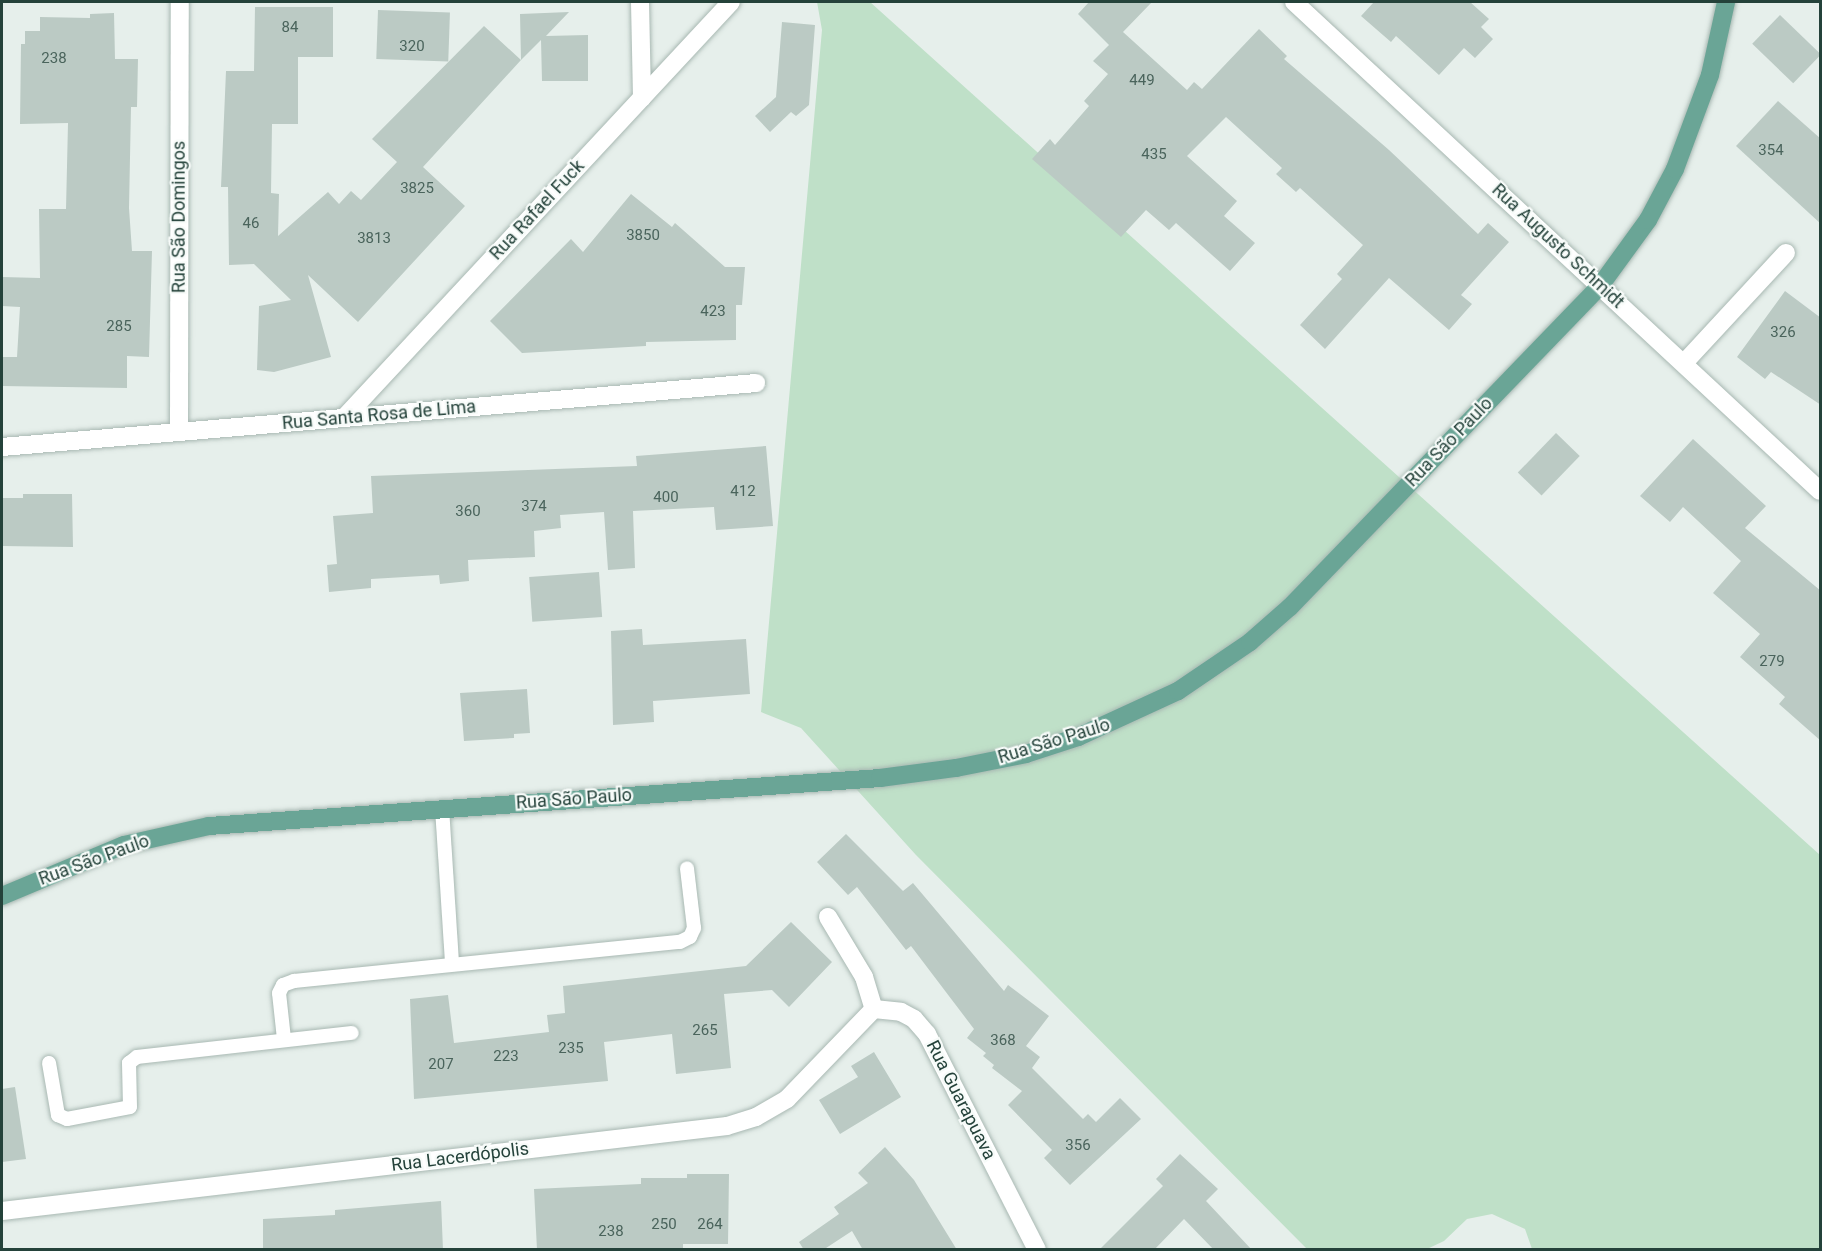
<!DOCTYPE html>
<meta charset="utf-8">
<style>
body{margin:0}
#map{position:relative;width:1822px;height:1251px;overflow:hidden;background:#e6efeb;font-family:Roboto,sans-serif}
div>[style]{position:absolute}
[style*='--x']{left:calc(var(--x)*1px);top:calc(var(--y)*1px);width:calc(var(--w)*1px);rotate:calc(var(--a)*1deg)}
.green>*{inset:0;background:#bfe0c8}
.building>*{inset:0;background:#bbcac4;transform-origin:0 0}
.roads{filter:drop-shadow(0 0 2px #a8b8b2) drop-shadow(0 0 2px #a8b8b2)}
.lane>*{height:14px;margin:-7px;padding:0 7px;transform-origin:7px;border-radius:7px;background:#fff}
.street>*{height:18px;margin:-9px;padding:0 9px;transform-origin:9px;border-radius:9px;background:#fff}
.primary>*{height:18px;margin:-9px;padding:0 9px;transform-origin:9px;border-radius:9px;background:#6aa596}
span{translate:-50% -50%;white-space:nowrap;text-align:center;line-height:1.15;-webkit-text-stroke:4.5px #f7fbf9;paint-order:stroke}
.number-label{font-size:15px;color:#4a645c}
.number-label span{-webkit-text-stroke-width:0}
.street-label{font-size:18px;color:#24423a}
.frame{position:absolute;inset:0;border:3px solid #24423a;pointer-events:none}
</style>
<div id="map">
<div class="green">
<i style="clip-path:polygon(817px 2px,870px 2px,1820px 855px,1820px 1249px,1532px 1249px,1525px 1229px,1492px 1214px,1467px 1219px,1444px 1241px,1427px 1249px,1307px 1249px,916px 855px,801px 728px,761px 712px,822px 30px)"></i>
</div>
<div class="building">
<i style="clip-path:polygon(1089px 2px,1152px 2px,1123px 32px,1187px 90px,1194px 82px,1202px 89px,1259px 29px,1287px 56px,1284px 59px,1389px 150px,1478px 234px,1488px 223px,1509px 242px,1461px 295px,1472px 304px,1449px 330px,1389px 278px,1325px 349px,1300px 325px,1342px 279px,1337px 274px,1363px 245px,1300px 188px,1296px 192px,1276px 174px,1282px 168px,1226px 117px,1187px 156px,1237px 201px,1224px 216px,1255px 243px,1230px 271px,1176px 223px,1169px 230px,1146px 210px,1121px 237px,1032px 159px,1050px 139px,1055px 145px,1089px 106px,1084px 101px,1108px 74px,1093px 61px,1109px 45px,1078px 14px)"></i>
<i style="clip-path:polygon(1374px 2px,1470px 2px,1489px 19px,1481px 27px,1493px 39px,1475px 58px,1464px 48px,1439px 75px,1396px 36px,1391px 42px,1361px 16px)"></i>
<i style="clip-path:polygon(255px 7px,333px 7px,333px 57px,298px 57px,298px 124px,272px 124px,271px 193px,279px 194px,278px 236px,328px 192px,339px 204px,351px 191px,361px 200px,397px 162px,372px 139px,484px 26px,521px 60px,423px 167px,465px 206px,358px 322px,308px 275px,331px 357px,274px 372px,257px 370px,259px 306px,291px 300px,254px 264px,229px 265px,228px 187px,221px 187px,226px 71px,254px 71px)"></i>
<i style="left:378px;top:10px;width:72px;height:49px;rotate:2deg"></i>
<i style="clip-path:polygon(569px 12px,546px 36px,588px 35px,588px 81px,542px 81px,541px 40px,521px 60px,520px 14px)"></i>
<i style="clip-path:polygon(114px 13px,115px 59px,138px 59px,137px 107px,131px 107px,129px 208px,132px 251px,152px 251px,149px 357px,127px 356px,127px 388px,2px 386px,2px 357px,17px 357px,20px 307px,2px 306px,2px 277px,40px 278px,39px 209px,66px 209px,68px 123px,20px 124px,21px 44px,25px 44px,25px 31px,40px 31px,40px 17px,90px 18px,90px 14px)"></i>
<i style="left:1780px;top:15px;width:57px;height:40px;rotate:44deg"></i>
<i style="clip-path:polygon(782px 22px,815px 25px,809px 105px,796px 116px,791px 112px,770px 132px,755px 116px,776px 97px)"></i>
<i style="clip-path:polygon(1778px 101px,1821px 139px,1821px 224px,1736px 146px)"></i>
<i style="clip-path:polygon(631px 194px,672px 227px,675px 223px,725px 267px,745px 267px,742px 305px,736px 305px,736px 340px,646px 342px,646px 346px,522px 353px,490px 321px,571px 239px,583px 252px)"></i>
<i style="clip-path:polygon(1785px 291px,1821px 318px,1821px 405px,1771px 372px,1765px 379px,1737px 357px)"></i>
<i style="left:1556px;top:433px;width:33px;height:55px;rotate:44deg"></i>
<i style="clip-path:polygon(1693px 439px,1766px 506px,1745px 528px,1821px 591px,1821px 741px,1779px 704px,1785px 697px,1740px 657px,1760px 634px,1713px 593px,1741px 561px,1683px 507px,1670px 522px,1640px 496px)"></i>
<i style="clip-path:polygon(766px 446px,773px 526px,716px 530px,714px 507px,633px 511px,635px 568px,608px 570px,604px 512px,560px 515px,561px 528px,534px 531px,535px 557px,468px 560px,469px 581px,440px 584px,439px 575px,371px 579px,371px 588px,329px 592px,327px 565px,337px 564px,333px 516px,373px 513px,371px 476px,637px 466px,636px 456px)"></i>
<i style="clip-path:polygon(23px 494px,72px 494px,73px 547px,2px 546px,2px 498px,23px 498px)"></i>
<i style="left:599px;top:572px;width:45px;height:70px;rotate:86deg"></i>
<i style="clip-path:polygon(642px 629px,643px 645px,746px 639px,750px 694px,653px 701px,654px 722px,613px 725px,611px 631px)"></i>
<i style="clip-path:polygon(527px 689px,530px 733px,514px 734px,514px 738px,464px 741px,460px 693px)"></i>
<i style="clip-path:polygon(846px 834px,903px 891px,913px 883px,1004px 991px,1008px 985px,1049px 1016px,1026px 1046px,1040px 1057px,1032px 1068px,1083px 1119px,1088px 1114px,1096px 1122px,1120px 1098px,1141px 1119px,1070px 1185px,1044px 1158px,1052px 1150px,1008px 1105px,1022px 1091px,992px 1068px,994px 1065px,983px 1056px,986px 1053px,967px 1038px,974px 1029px,911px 946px,906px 950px,857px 887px,848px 895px,817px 862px)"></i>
<i style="clip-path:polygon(791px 922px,832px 962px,789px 1007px,772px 990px,724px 994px,731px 1068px,676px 1074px,672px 1034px,604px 1042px,608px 1081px,414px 1099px,410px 999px,448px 995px,454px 1043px,549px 1032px,547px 1015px,565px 1013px,563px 986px,746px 966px)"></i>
<i style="clip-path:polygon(874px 1052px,901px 1097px,840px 1134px,819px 1100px,858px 1077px,851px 1066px)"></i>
<i style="clip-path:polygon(15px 1087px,26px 1159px,2px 1162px,2px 1089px)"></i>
<i style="clip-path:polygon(885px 1147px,914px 1180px,957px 1250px,863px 1250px,852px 1231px,823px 1250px,804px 1250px,799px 1242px,839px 1214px,834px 1207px,868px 1183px,858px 1173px)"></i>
<i style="clip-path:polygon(1180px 1154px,1218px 1189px,1206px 1201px,1252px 1250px,1214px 1250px,1184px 1219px,1154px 1250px,1099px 1250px,1163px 1186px,1156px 1179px)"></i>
<i style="clip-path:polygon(687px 1174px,729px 1174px,728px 1244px,683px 1244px,683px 1250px,537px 1250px,534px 1189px,641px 1184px,641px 1178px,687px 1178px)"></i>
<i style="clip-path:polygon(441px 1201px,443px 1250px,263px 1250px,263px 1219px,335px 1215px,335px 1210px)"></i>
</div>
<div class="roads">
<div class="lane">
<i style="--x:442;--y:808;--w:156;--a:86.3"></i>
<i style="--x:284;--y:1039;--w:46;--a:-96.2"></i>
<i style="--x:279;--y:993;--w:9;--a:-63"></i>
<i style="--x:283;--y:985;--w:12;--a:-20"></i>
<i style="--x:294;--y:981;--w:388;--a:-5.8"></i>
<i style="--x:680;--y:942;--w:11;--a:-27"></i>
<i style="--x:690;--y:937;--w:10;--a:-66"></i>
<i style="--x:694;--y:928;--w:60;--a:-96.7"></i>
<i style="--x:49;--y:1063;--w:53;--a:80.2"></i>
<i style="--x:58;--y:1115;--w:10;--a:24"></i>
<i style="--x:67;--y:1119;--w:64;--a:-10.8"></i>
<i style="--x:130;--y:1107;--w:44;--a:-91.3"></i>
<i style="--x:129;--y:1063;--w:10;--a:-37"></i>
<i style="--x:137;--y:1057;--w:216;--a:-6.4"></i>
</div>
<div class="street">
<i style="--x:640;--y:2;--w:96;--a:88.8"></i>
<i style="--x:1294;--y:2;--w:718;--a:42.91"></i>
<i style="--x:1684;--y:363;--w:150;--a:-47.2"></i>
<i style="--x:344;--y:418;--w:568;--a:-47.07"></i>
<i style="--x:179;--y:432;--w:430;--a:-89.9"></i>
<i style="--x:2;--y:447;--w:757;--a:-4.85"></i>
<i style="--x:828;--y:917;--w:70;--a:59"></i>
<i style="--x:864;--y:977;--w:34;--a:73"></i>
<i style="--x:874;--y:1009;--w:27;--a:6"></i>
<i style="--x:901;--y:1012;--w:15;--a:28"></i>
<i style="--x:914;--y:1019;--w:20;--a:49"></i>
<i style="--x:927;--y:1034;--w:242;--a:63"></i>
<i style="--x:2;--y:1211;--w:730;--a:-6.69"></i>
<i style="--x:727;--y:1126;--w:30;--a:-17"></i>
<i style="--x:756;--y:1117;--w:36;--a:-30"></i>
<i style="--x:787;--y:1099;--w:125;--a:-46"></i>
</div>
<div class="primary">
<i style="--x:2;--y:896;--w:132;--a:-22.7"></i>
<i style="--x:124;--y:845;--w:87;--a:-12.6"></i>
<i style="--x:209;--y:826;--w:673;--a:-4.09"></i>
<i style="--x:880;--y:778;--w:77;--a:-7.5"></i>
<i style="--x:956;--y:768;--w:71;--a:-11.3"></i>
<i style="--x:1026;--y:754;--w:55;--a:-18.1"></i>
<i style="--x:1078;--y:737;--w:110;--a:-24.7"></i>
<i style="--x:1178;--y:691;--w:87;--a:-34.2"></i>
<i style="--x:1250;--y:642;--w:53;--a:-41.2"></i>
<i style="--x:1290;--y:607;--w:446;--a:-46"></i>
<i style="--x:1600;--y:286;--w:82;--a:-54"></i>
<i style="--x:1648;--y:220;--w:58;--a:-62.1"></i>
<i style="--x:1675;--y:169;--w:100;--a:-69.6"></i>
<i style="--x:1710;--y:75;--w:75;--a:-77.6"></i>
</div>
</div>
<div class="number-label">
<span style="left:290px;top:28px">84</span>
<span style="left:412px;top:47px">320</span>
<span style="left:54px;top:59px">238</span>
<span style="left:1142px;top:81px">449</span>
<span style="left:1771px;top:151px">354</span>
<span style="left:1154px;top:155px">435</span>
<span style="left:417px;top:189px">3825</span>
<span style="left:251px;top:224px">46</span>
<span style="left:643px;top:236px">3850</span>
<span style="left:374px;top:239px">3813</span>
<span style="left:713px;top:312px">423</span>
<span style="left:119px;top:327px">285</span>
<span style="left:1783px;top:333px">326</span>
<span style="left:743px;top:492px">412</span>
<span style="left:666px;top:498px">400</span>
<span style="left:534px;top:507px">374</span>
<span style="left:468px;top:512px">360</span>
<span style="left:1772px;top:662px">279</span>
<span style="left:705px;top:1031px">265</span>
<span style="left:1003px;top:1041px">368</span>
<span style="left:571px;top:1049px">235</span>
<span style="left:506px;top:1057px">223</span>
<span style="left:441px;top:1065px">207</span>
<span style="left:1078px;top:1146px">356</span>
<span style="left:664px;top:1225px">250</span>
<span style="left:710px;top:1225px">264</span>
<span style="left:611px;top:1232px">238</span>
</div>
<div class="street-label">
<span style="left:537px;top:210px;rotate:-47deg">Rua Rafael Fuck</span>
<span style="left:179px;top:217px;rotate:-90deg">Rua São Domingos</span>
<span style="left:1558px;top:246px;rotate:43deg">Rua Augusto Schmidt</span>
<span style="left:379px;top:415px;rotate:-5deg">Rua Santa Rosa de Lima</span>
<span style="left:1449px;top:442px;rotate:-46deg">Rua São Paulo</span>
<span style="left:1054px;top:741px;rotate:-17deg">Rua São Paulo</span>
<span style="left:574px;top:799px;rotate:-4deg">Rua São Paulo</span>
<span style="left:94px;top:860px;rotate:-20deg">Rua São Paulo</span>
<span style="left:961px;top:1100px;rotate:63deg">Rua Guarapuava</span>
<span style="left:460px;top:1157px;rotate:-7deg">Rua Lacerdópolis</span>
</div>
<div class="frame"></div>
</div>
